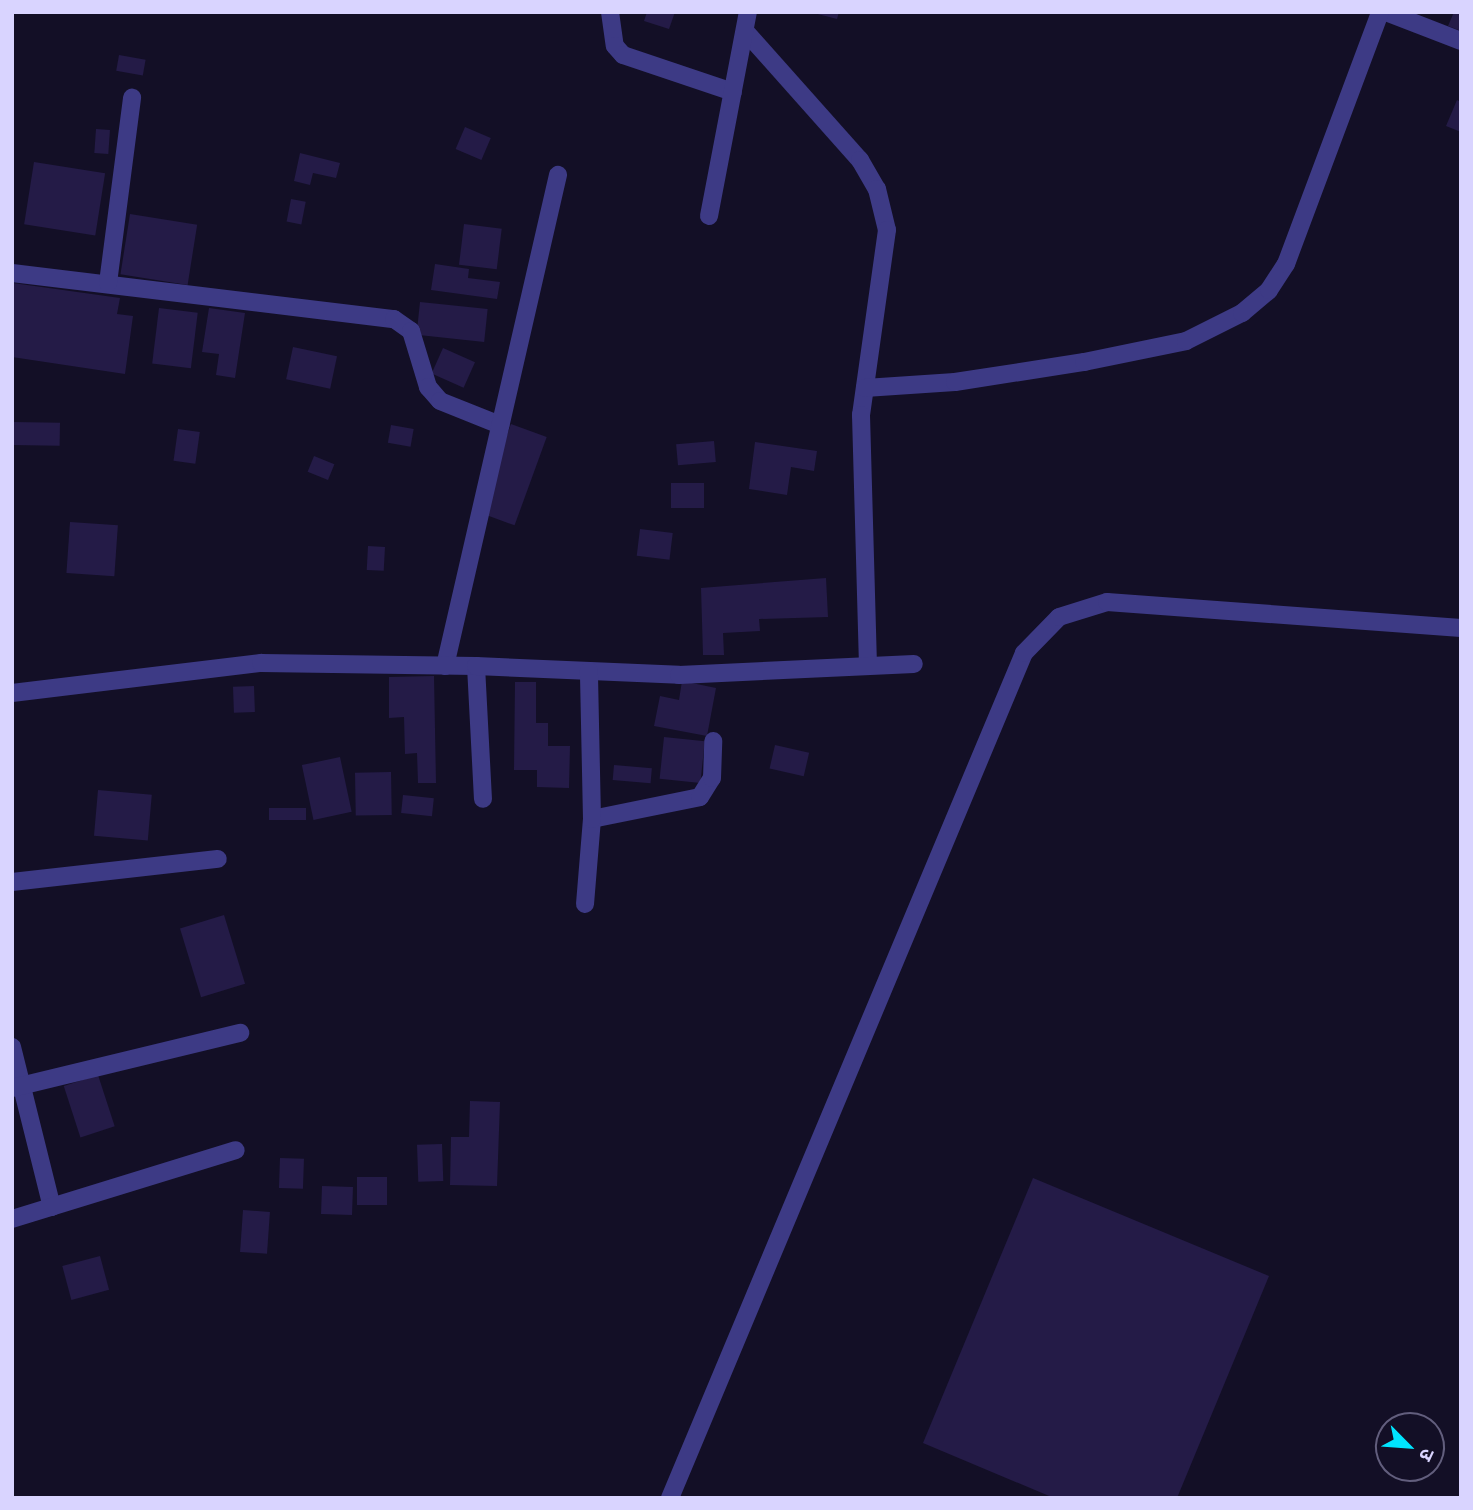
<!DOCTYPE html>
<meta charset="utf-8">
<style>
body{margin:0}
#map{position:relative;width:1473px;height:1510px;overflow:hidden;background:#130f26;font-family:Raleway,"Noto Sans Devanagari",sans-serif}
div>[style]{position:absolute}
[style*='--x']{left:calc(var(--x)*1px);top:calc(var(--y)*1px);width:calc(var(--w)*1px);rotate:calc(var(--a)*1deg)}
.building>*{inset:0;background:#241b47;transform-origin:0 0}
.minor>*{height:18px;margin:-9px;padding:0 9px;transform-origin:9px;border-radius:9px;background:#3d3a85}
span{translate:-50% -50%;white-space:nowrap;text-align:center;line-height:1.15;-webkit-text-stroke:7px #130f26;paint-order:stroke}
.frame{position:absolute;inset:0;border:14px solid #d9d4ff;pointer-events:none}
.north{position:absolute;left:1375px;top:1412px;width:70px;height:70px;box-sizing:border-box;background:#130f26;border:2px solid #625e7d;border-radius:50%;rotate:115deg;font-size:19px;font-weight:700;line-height:28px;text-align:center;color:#d9d4ff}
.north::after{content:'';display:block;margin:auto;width:24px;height:32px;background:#00e5ff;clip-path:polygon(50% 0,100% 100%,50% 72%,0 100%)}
</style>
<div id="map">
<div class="building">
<i style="clip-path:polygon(647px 12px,675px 12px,669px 29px,644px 21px)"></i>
<i style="clip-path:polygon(810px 12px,839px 12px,837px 19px)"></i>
<i style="clip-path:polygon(1454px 12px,1461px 12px,1461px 31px,1448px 26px)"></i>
<i style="left:119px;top:55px;width:27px;height:16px;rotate:10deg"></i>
<i style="clip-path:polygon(1457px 100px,1461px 102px,1461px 132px,1446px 126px)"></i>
<i style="left:465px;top:127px;width:28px;height:24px;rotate:23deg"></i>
<i style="left:96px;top:129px;width:14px;height:24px;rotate:4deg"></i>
<i style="clip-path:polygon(300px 153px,340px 163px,336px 178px,313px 173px,310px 185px,294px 181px)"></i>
<i style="left:34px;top:162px;width:72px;height:63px;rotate:9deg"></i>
<i style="left:291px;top:199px;width:15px;height:23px;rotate:11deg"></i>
<i style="left:130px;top:214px;width:68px;height:61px;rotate:9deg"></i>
<i style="left:464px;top:224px;width:38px;height:41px;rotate:7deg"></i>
<i style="clip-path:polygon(435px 264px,469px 269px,468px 278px,500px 282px,497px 299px,431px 290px)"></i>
<i style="clip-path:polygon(13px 283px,120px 298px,117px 314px,133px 316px,125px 374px,12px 357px)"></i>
<i style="left:420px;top:302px;width:68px;height:33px;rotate:6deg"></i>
<i style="left:159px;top:308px;width:39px;height:56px;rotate:7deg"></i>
<i style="clip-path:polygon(209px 308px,245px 313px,235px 378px,216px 375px,219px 354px,202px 352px)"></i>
<i style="left:293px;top:347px;width:45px;height:33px;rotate:12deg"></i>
<i style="left:443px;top:348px;width:35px;height:28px;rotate:24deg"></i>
<i style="left:12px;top:422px;width:48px;height:23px;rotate:1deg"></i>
<i style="left:511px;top:424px;width:38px;height:94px;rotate:20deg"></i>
<i style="left:391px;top:425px;width:23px;height:18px;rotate:10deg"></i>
<i style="left:178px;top:429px;width:22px;height:32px;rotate:8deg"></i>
<i style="left:714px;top:441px;width:21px;height:38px;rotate:85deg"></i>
<i style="clip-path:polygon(755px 442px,817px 451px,814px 471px,791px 467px,787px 495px,749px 489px)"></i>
<i style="left:314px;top:456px;width:22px;height:17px;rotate:22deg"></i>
<i style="left:671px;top:483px;width:33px;height:25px"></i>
<i style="left:70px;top:522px;width:48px;height:51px;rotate:4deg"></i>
<i style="left:640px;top:529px;width:33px;height:27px;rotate:7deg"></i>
<i style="left:368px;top:546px;width:17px;height:24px;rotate:3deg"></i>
<i style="clip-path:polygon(826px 578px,828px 617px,759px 619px,760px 631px,723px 633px,724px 655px,703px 655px,701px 588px)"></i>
<i style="clip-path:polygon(434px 676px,436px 783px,418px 783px,417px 753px,405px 754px,404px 717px,389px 718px,389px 677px)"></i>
<i style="clip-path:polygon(682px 681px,716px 688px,707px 736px,654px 726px,660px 696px,679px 700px)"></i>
<i style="clip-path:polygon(515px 682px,536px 682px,536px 723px,548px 723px,548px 746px,570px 746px,569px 788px,537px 787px,537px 770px,514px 770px)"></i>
<i style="left:254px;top:686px;width:26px;height:21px;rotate:88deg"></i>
<i style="left:664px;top:737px;width:41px;height:42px;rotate:6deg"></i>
<i style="left:775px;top:745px;width:35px;height:24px;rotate:13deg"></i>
<i style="left:340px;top:757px;width:56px;height:39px;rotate:78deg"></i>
<i style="left:614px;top:765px;width:38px;height:15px;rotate:5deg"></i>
<i style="left:391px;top:772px;width:43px;height:36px;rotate:89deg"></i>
<i style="left:98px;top:790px;width:54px;height:46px;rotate:5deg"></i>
<i style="left:403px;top:795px;width:31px;height:18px;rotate:6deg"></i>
<i style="left:269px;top:808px;width:37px;height:12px"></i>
<i style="left:224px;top:915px;width:72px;height:46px;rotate:73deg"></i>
<i style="left:98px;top:1075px;width:54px;height:36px;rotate:72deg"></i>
<i style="clip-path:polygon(470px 1101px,500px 1102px,497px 1186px,450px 1185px,451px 1137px,469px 1137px)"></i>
<i style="left:442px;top:1144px;width:37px;height:25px;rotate:88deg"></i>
<i style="left:280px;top:1158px;width:24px;height:30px;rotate:2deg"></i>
<i style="left:357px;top:1177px;width:30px;height:28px"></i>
<i style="clip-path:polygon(1033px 1178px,1269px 1276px,1177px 1498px,1054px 1498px,923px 1443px)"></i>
<i style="left:322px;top:1186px;width:31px;height:28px;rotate:2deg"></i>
<i style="left:243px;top:1210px;width:27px;height:42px;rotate:4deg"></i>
<i style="left:100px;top:1256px;width:35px;height:39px;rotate:75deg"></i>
</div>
<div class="minor">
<i style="--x:610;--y:12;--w:34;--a:82"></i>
<i style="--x:615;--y:46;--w:12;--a:48"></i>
<i style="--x:623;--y:55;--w:116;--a:18.6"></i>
<i style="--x:1386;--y:12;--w:80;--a:21.1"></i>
<i style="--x:745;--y:31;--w:173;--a:48.3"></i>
<i style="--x:860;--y:160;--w:34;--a:60"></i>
<i style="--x:877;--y:189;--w:42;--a:76.3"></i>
<i style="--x:887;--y:230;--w:187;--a:98"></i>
<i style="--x:861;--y:415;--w:251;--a:88.4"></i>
<i style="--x:709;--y:216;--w:208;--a:-79.2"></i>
<i style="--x:12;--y:273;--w:385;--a:6.9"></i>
<i style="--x:394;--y:319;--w:21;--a:35"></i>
<i style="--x:411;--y:331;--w:59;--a:73.1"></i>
<i style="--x:428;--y:387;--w:18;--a:49"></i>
<i style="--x:440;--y:401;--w:65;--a:21.8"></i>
<i style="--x:108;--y:283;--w:187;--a:-82.6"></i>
<i style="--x:865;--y:388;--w:90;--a:-3.8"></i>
<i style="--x:955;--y:382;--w:131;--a:-8.8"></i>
<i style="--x:1084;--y:362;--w:104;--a:-11.6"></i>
<i style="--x:1186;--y:341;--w:63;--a:-26.6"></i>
<i style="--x:1242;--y:313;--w:35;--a:-40"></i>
<i style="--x:1269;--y:290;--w:31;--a:-57"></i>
<i style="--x:1286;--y:264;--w:269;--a:-69.5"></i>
<i style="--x:445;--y:666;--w:504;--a:-77.04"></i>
<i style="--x:476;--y:666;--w:133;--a:87"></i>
<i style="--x:12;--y:693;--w:251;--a:-6.9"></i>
<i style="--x:261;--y:663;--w:215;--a:0.8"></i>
<i style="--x:476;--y:666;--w:203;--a:2.5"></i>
<i style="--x:679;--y:675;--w:235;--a:-2.7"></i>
<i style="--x:592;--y:819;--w:110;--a:-11.5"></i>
<i style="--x:700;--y:797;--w:22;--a:-58"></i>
<i style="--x:712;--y:778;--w:37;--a:-88"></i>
<i style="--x:12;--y:882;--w:207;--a:-6.4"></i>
<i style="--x:585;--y:904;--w:85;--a:-85.3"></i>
<i style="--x:592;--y:819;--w:148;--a:-91.2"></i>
<i style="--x:12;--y:1047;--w:165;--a:76"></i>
<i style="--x:12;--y:1088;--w:235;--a:-13.6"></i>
<i style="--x:12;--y:1219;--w:234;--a:-17.1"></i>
<i style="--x:670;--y:1498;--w:916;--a:-67.27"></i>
<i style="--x:1024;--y:653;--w:50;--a:-45.8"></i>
<i style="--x:1059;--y:617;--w:50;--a:-17.4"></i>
<i style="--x:1107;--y:602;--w:355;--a:4.2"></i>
</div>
<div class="frame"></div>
<div class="north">उ</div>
</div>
